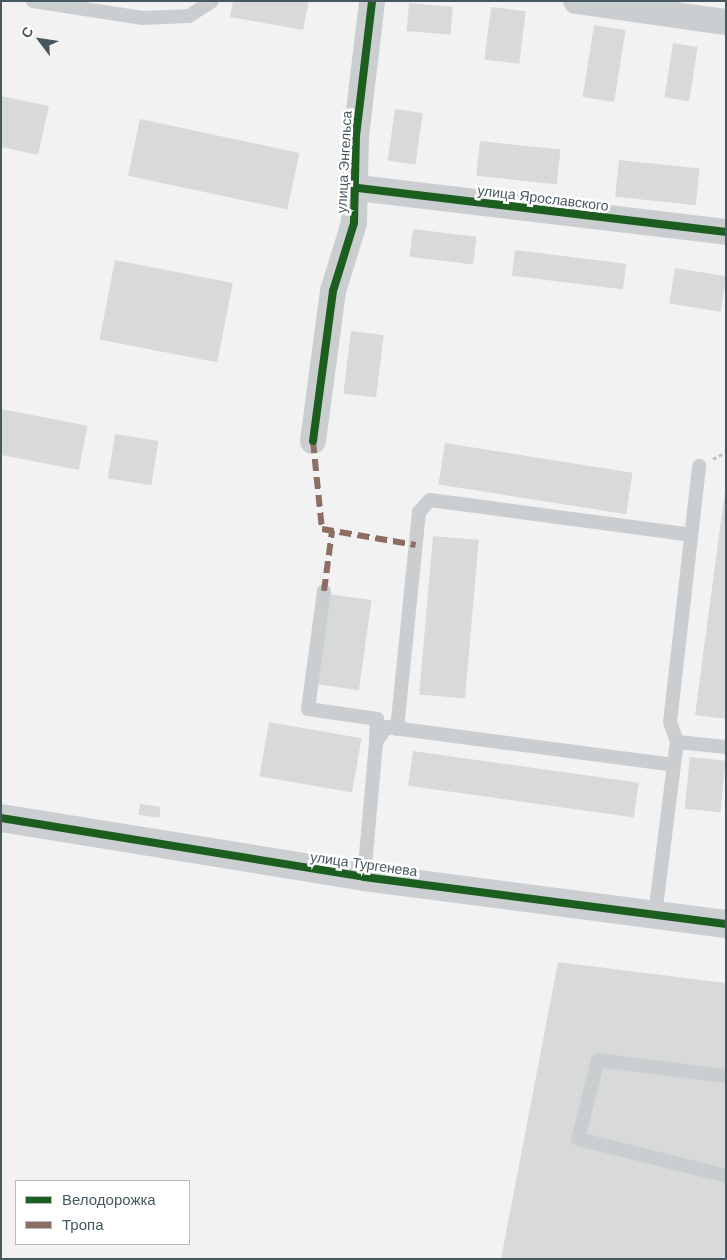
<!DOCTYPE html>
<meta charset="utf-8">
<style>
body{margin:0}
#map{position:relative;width:727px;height:1260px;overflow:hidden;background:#f2f2f2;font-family:Helvetica,sans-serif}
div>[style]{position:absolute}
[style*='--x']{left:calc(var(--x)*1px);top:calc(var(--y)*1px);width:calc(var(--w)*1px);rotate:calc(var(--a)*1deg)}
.building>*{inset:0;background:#d8dada;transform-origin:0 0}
.path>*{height:3px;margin-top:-1.5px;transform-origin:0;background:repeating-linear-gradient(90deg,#b9c6c0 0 4px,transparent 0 6.5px)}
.lane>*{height:14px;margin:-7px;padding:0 7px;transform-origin:7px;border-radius:7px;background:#cbced0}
.street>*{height:26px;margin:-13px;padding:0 13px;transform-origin:13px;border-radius:13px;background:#cbced0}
.secondary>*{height:28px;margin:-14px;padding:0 14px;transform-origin:14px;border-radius:14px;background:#cbcfd2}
.quiet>*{height:6px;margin-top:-3px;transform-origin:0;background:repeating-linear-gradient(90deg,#8d6e63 0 12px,transparent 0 18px)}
.cycleway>*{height:8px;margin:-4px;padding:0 4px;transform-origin:4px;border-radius:4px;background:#1b5e20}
span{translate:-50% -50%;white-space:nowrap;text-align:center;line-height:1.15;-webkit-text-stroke:5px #fff;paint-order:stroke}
.street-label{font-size:14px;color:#47575f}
.frame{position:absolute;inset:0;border:2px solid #47575f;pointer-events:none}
.legend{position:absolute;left:15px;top:1180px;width:175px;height:65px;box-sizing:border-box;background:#fff;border:1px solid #b5bcbf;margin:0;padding:6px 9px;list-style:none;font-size:15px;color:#47575f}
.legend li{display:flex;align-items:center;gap:10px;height:25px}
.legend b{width:25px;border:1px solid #b5bcbf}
.north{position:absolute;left:15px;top:15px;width:50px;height:50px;-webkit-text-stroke:4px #fff;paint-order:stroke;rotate:301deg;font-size:14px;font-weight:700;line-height:20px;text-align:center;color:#47575f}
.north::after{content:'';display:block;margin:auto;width:18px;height:22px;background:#47575f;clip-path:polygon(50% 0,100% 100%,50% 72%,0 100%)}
</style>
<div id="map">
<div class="building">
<i style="clip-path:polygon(233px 1px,309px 1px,303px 30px,230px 17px)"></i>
<i style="left:409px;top:3px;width:44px;height:28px;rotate:5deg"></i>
<i style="left:491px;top:7px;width:35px;height:53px;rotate:7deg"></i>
<i style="left:594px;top:25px;width:32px;height:73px;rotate:9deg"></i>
<i style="left:673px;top:43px;width:25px;height:55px;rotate:9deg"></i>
<i style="clip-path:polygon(1px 96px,49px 106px,38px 155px,1px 147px)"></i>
<i style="left:395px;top:109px;width:28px;height:52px;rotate:8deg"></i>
<i style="left:140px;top:119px;width:163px;height:58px;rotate:12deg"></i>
<i style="left:480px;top:141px;width:81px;height:35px;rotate:6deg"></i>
<i style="left:619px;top:160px;width:81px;height:37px;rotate:6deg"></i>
<i style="left:413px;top:229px;width:64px;height:28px;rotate:7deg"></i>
<i style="left:515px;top:250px;width:112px;height:26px;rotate:7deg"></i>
<i style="left:115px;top:260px;width:120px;height:81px;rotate:11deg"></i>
<i style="left:675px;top:268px;width:52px;height:36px;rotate:9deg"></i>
<i style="left:351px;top:331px;width:33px;height:63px;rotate:7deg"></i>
<i style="left:1px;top:409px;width:88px;height:45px;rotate:11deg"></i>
<i style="left:115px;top:434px;width:44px;height:45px;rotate:9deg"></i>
<i style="left:445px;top:443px;width:190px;height:42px;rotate:9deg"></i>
<i style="clip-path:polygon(726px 483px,726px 719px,695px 715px)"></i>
<i style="left:433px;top:536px;width:46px;height:159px;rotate:5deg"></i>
<i style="left:328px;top:594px;width:44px;height:91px;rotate:8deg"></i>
<i style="left:269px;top:722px;width:94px;height:55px;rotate:10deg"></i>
<i style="left:413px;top:751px;width:228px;height:35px;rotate:8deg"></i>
<i style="left:690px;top:757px;width:36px;height:52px;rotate:6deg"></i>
<i style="left:140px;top:804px;width:21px;height:11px;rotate:8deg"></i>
<i style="clip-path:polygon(558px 962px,726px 983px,726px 1259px,501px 1259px)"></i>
</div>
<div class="path">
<i style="--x:713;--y:459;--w:15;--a:-28"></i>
</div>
<div class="lane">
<i style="--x:33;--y:1;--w:111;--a:8.8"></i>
<i style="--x:143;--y:18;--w:46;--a:-2.5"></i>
<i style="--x:189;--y:16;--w:27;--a:-33"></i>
<i style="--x:324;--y:591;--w:119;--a:97.7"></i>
<i style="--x:308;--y:709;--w:70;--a:8.2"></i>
<i style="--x:377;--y:719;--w:22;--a:93"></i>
<i style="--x:397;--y:729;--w:218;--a:-84.2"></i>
<i style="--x:419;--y:512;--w:16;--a:-47"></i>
<i style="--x:430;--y:500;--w:263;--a:7.6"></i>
<i style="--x:677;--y:742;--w:49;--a:5.8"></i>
<i style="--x:364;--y:877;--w:136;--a:-84.9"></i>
<i style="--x:376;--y:742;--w:18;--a:-56"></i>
<i style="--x:386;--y:727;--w:290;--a:7.5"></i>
<i style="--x:655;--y:915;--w:174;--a:-82.8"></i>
<i style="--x:677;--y:742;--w:21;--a:-109"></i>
<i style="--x:670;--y:722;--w:258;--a:-83.5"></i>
<i style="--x:726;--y:1076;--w:129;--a:-172.9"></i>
<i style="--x:598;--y:1060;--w:81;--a:104.2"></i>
<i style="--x:578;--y:1139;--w:153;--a:14"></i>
</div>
<div class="street">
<i style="--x:576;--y:1;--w:151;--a:8"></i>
<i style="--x:358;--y:188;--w:371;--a:6.8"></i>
<i style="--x:313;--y:441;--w:151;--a:-82.4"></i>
<i style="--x:333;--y:291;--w:71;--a:-72.8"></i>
<i style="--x:354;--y:223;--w:87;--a:-88.7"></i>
<i style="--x:356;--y:136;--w:136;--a:-83.2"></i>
</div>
<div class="secondary">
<i style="--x:1;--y:818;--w:368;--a:9.2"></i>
<i style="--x:364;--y:877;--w:365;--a:7.4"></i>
</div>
<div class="quiet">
<i style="--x:313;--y:441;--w:88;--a:84.2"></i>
<i style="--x:322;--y:529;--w:95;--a:9.7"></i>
<i style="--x:324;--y:591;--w:61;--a:-82.4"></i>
</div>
<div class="cycleway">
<i style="--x:358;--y:188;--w:371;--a:6.8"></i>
<i style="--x:313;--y:441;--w:151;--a:-82.4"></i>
<i style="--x:333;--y:291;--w:71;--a:-72.8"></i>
<i style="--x:354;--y:223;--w:87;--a:-88.7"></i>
<i style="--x:356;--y:136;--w:136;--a:-83.2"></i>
<i style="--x:1;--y:818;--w:368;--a:9.2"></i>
<i style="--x:364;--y:877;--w:365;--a:7.4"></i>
</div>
<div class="street-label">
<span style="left:344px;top:162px;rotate:-87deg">улица Энгельса</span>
<span style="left:543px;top:198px;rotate:7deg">улица Ярославского</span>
<span style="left:364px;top:864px;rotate:8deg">улица Тургенева</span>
</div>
<div class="frame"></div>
<ul class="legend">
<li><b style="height:6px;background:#1b5e20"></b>Велодорожка</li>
<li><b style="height:6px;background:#8d6e63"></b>Тропа</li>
</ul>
<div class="north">С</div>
</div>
